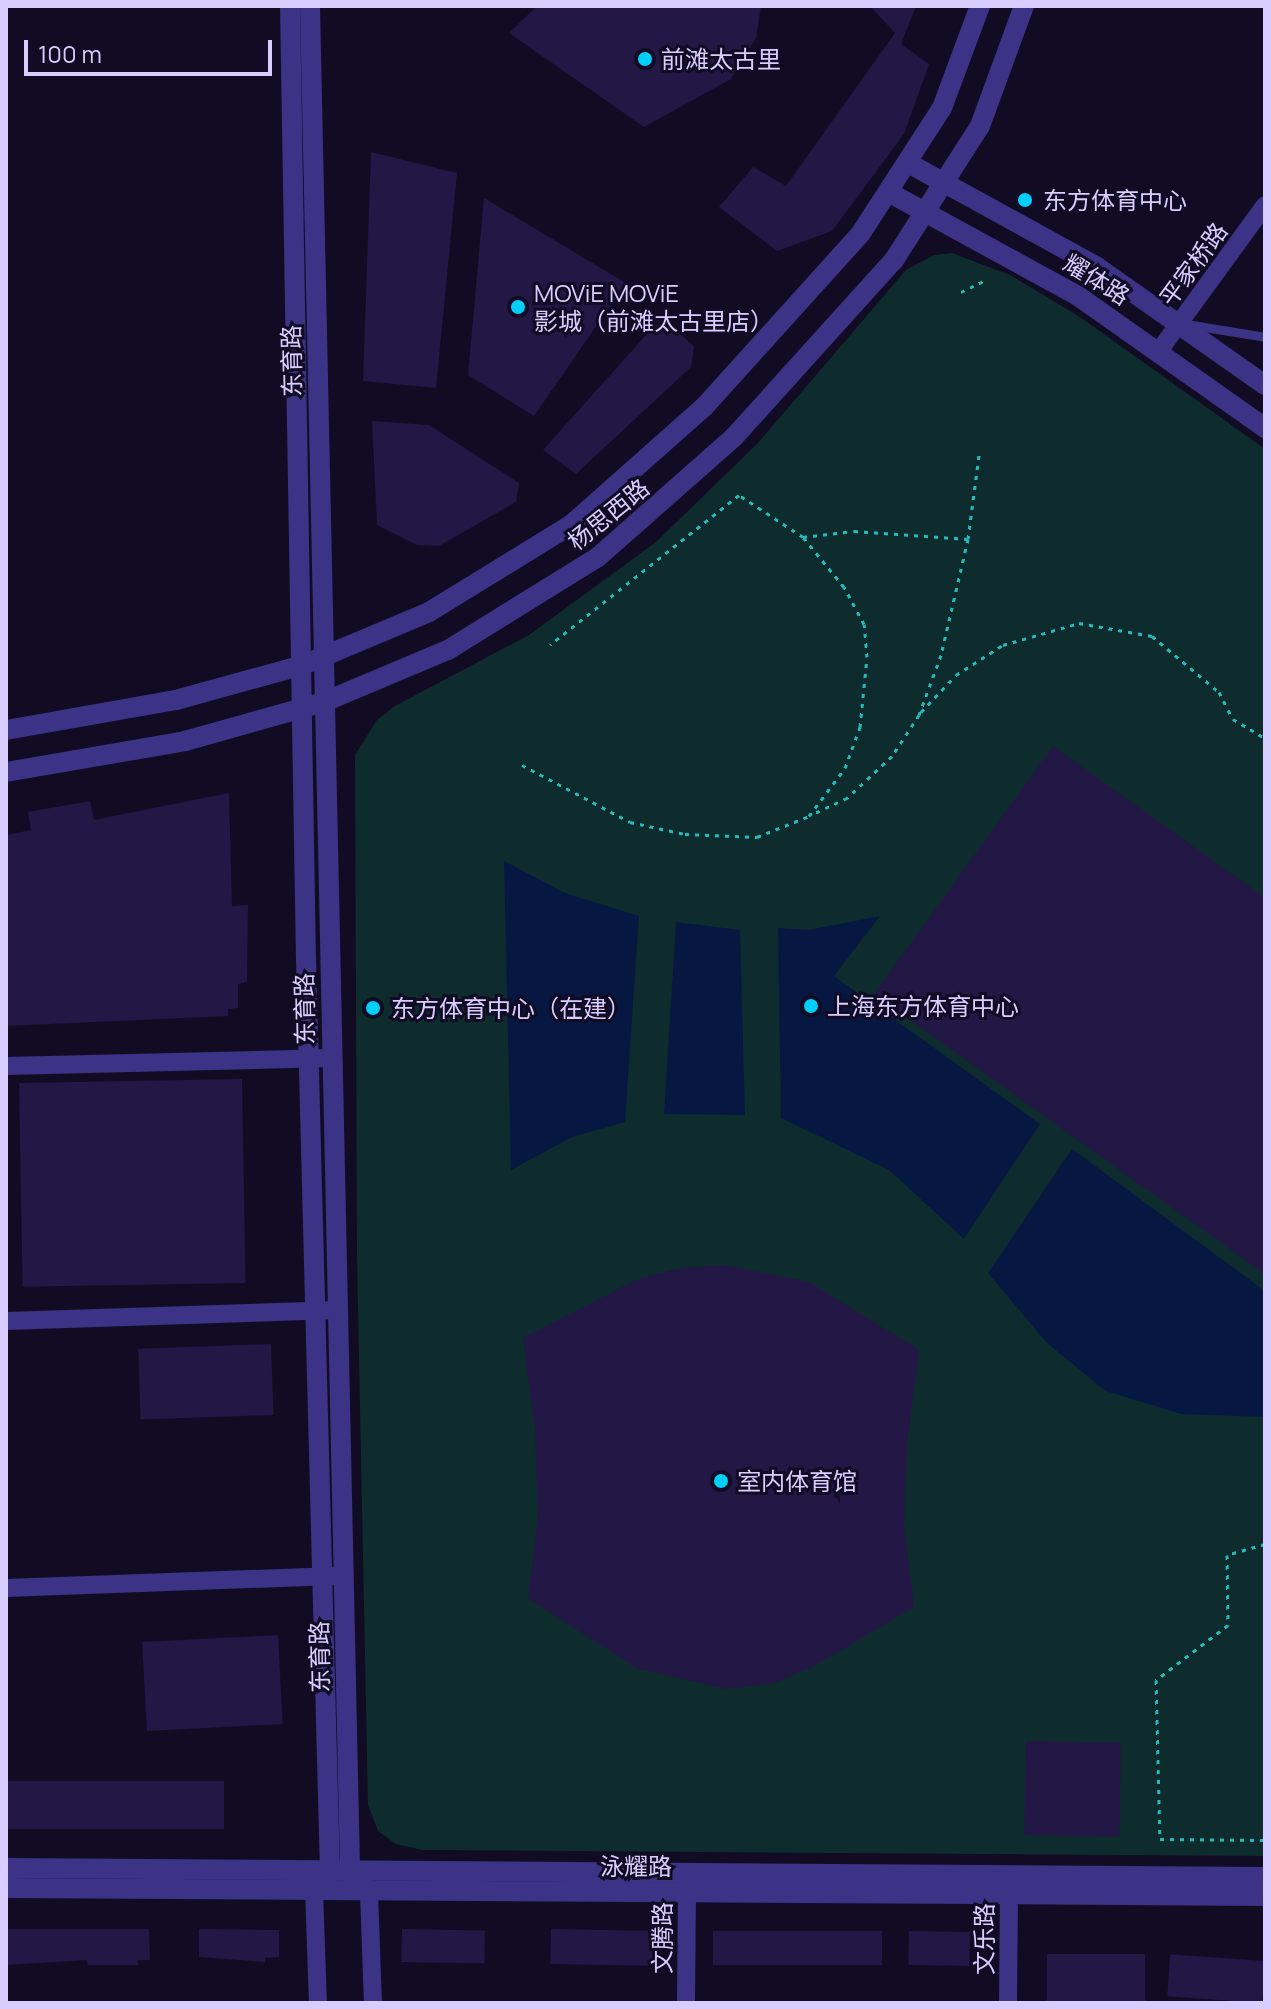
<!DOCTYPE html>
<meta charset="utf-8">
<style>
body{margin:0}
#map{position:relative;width:1271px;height:2009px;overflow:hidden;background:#110c23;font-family:Manrope,"Noto Sans SC",sans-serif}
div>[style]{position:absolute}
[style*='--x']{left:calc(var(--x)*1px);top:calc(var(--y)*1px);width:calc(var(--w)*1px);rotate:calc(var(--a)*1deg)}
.green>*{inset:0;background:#0e2c2d}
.water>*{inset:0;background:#061842}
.building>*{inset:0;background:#231745;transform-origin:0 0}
.path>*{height:3px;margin-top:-1.5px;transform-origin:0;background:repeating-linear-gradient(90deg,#25bbbc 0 4px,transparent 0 10px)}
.service>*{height:9px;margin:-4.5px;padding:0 4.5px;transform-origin:4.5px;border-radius:4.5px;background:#3c3386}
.minor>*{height:18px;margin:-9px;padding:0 9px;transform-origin:9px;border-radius:9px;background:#3c3386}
.tertiary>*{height:20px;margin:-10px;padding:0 10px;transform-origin:10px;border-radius:10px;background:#3c3386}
.dots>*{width:22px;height:22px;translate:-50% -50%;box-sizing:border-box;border:4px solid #110c23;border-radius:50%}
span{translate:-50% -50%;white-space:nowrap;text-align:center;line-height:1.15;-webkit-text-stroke:6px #110c23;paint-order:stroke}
.poi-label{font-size:24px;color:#d7ceff}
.left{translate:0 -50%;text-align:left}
.street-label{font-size:24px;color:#d7ceff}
.frame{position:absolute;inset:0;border:8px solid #d7ceff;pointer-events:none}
.scale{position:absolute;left:24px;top:40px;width:248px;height:36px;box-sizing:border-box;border:4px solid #d7ceff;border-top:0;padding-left:10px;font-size:24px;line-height:28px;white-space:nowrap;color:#d7ceff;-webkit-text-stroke:6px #110c23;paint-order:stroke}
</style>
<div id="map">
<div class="green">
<i style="clip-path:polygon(952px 253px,1010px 275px,1080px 317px,1265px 449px,1265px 1856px,423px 1850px,396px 1844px,378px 1831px,368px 1805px,357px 1257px,355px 755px,377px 720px,395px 706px,529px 635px,656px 542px,758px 443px,906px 270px,934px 255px)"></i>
</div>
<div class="water">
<i style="clip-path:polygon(504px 861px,565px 893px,639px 916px,625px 1122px,572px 1137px,511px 1170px)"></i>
<i style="clip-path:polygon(880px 916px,834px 976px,1040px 1124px,964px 1239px,889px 1170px,781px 1118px,778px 928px,809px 930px)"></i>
<i style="clip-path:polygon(676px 922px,740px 930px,745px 1115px,664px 1114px)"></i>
<i style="clip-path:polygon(1072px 1149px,1265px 1291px,1265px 1417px,1181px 1414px,1106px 1391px,1048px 1344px,988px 1273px)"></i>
</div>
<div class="building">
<i style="clip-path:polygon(537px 6px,761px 6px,756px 38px,731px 79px,644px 127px,509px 33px)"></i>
<i style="clip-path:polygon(870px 6px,916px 6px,901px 44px,929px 64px,904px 134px,832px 231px,777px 251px,719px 207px,753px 167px,786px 186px,895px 33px)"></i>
<i style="clip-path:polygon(371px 152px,457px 173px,436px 388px,363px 381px)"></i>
<i style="clip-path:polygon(484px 198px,626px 283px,534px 416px,468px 375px)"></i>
<i style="clip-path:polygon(655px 325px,671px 326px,694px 346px,691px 367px,576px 474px,543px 450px)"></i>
<i style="clip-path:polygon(372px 421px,429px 425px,519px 483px,516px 502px,439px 546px,417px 545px,377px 525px)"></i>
<i style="clip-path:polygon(1053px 746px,1265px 898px,1265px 1274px,874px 994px)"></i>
<i style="clip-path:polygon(229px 793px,232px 906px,248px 905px,247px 982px,238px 984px,238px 1008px,228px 1009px,228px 1016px,6px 1026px,6px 835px,31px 830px,28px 812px,90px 801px,94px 820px)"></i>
<i style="left:242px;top:1079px;width:204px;height:223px;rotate:89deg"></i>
<i style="clip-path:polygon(725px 1265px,809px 1282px,919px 1350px,907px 1445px,904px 1524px,914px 1607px,814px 1666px,774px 1683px,726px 1689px,636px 1668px,528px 1598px,538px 1516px,535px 1430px,523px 1338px,638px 1279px,680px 1268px)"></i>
<i style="left:271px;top:1344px;width:71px;height:133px;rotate:88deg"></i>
<i style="left:278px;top:1635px;width:89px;height:136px;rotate:87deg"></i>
<i style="left:1026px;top:1741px;width:95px;height:94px;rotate:1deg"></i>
<i style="left:6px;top:1781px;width:218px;height:48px"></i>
<i style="clip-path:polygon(6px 1929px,149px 1929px,150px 1960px,138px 1960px,138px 1965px,88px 1965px,87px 1960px,6px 1965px)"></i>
<i style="clip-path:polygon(199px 1929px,279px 1930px,279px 1957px,265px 1958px,265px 1962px,199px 1957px)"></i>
<i style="left:402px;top:1929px;width:83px;height:33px;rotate:1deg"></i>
<i style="left:551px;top:1929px;width:109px;height:35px;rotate:1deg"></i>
<i style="left:713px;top:1931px;width:169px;height:34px"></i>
<i style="left:909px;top:1931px;width:61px;height:34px;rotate:1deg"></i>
<i style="left:1047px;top:1954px;width:98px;height:49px"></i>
<i style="left:1265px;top:1961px;width:42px;height:95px;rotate:94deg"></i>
</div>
<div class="path">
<i style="--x:961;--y:292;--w:30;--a:-26"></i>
<i style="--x:803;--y:537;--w:51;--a:-6.7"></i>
<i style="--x:854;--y:531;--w:114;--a:4"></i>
<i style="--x:968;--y:539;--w:119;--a:103.1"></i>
<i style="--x:941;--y:655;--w:64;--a:110.1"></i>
<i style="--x:919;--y:715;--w:49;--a:123.4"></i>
<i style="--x:892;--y:756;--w:62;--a:137"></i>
<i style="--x:847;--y:798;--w:40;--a:155"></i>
<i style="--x:968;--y:539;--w:85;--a:-82.5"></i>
<i style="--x:921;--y:712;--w:51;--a:-46.6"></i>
<i style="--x:956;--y:675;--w:56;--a:-32.6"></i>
<i style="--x:1003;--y:645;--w:79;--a:-16.1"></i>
<i style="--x:1079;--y:623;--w:74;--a:10.1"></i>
<i style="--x:1152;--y:636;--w:87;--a:39.9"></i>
<i style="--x:1219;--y:692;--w:30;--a:63"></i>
<i style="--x:1233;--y:719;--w:37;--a:31"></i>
<i style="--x:522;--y:765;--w:122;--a:27.8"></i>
<i style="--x:630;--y:822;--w:56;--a:12.3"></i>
<i style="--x:685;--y:834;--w:72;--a:2.4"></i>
<i style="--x:757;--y:837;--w:56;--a:-22"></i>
<i style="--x:809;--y:816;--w:60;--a:-53.1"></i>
<i style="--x:845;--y:768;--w:44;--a:-69.9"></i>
<i style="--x:860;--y:727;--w:70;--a:-84.3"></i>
<i style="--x:867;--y:657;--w:33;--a:-95"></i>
<i style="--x:864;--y:624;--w:42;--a:-118.4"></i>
<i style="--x:844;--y:587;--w:65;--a:-129.4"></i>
<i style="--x:803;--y:537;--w:77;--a:-146.7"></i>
<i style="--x:739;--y:495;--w:241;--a:141.6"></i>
<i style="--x:1265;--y:1544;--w:40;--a:164"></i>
<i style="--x:1227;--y:1555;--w:70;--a:89.2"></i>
<i style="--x:1228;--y:1625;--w:91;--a:142.6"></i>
<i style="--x:1156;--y:1680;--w:159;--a:88.6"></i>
<i style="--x:1160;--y:1839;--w:105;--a:0.5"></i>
</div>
<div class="service">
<i style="--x:1186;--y:324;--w:80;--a:9.3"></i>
</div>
<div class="minor">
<i style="--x:1159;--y:351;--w:180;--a:-54"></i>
<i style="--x:6;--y:1066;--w:325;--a:-1.4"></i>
<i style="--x:6;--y:1321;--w:324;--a:-1.9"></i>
<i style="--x:6;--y:1588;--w:330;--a:-2.1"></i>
<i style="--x:314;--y:1890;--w:113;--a:88"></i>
<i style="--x:369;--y:1891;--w:112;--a:88"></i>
<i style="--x:686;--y:2003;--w:123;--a:-89.5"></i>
<i style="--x:1008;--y:2003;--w:121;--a:-89.5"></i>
</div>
<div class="tertiary">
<i style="--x:290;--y:6;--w:951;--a:89.04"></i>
<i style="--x:306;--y:957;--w:914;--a:88.5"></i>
<i style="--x:330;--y:1871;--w:25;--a:130"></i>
<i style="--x:310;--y:6;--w:1865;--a:88.77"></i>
<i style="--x:350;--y:1871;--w:28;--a:46"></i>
<i style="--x:910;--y:164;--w:213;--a:28.8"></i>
<i style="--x:1097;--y:267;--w:205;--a:35.1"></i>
<i style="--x:890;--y:193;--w:214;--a:28.7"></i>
<i style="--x:1078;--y:296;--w:229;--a:35.2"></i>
<i style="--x:6;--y:730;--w:173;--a:-10"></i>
<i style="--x:176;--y:700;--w:132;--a:-15.4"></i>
<i style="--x:303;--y:665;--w:137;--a:-22.8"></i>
<i style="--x:429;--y:612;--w:168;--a:-31.6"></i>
<i style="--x:572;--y:524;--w:176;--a:-41.6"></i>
<i style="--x:704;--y:407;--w:234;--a:-47.9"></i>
<i style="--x:861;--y:233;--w:149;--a:-57.1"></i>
<i style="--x:942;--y:108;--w:109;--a:-69.6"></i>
<i style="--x:6;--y:772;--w:182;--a:-9.8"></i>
<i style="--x:185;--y:741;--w:144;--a:-15.7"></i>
<i style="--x:324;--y:702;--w:134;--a:-22.8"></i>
<i style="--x:448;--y:650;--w:176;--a:-31.8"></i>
<i style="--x:598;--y:557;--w:181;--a:-41.4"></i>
<i style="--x:734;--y:437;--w:239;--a:-47.9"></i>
<i style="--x:894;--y:260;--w:159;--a:-57.3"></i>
<i style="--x:980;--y:126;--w:128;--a:-69.9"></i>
<i style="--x:6;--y:1868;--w:1259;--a:0.41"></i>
<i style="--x:6;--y:1888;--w:1259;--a:0.36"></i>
</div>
<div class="dots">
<i style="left:645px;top:59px;background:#00cff9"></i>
<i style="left:1025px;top:200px;background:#00cff9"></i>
<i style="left:518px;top:307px;background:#00cff9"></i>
<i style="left:811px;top:1006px;background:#00cff9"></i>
<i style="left:373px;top:1008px;background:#00cff9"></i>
<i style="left:721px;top:1481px;background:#00cff9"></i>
</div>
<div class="poi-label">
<span class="left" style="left:661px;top:59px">前滩太古里</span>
<span class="left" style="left:1043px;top:200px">东方体育中心</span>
<span class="left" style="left:534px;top:307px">MOViE MOViE<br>影城（前滩太古里店）</span>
<span class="left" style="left:827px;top:1006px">上海东方体育中心</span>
<span class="left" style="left:391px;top:1008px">东方体育中心（在建）</span>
<span class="left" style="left:737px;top:1481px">室内体育馆</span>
</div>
<div class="street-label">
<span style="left:1193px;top:264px;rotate:-54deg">平家桥路</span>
<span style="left:1097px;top:279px;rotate:32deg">耀体路</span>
<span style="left:291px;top:361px;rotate:-91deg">东育路</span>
<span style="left:608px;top:514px;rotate:-39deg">杨思西路</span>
<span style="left:304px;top:1009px;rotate:-91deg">东育路</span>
<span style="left:319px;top:1657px;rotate:-91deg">东育路</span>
<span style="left:636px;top:1866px">泳耀路</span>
<span style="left:662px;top:1938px;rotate:-90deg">文腾路</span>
<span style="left:984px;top:1939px;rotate:-90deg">文乐路</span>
</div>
<div class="frame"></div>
<div class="scale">100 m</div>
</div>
